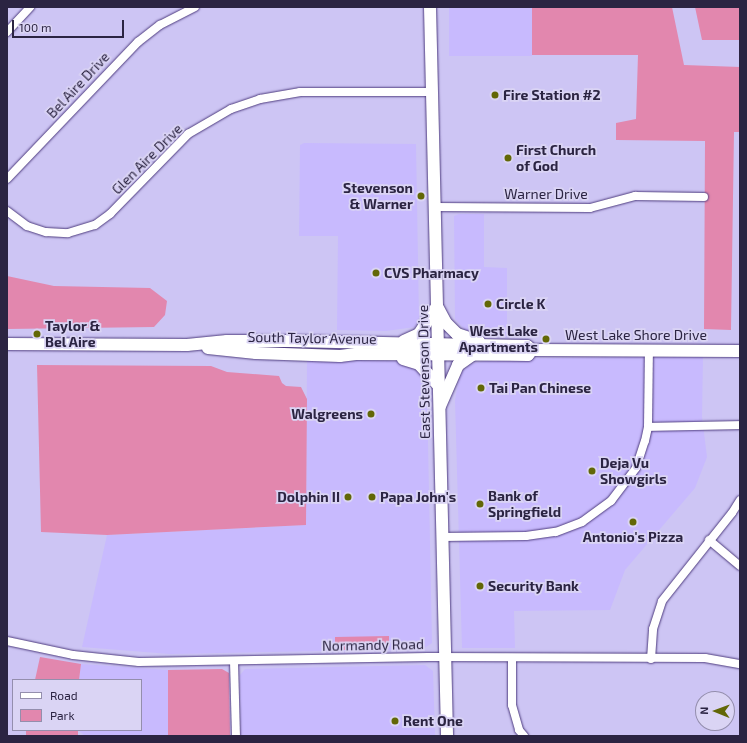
<!DOCTYPE html>
<style>
body{margin:0}
#map{position:relative;width:747px;height:743px;overflow:hidden;background:#cdc5f4;font-family:"Exo 2",sans-serif}
div>[style]{position:absolute}
[style*='--x']{left:calc(var(--x)*1px);top:calc(var(--y)*1px);width:calc(var(--w)*1px);rotate:calc(var(--a)*1deg)}
.built>*{inset:0;background:#c8bafe;transform-origin:0 0}
.green>*{inset:0;background:#e287ae;transform-origin:0 0}
.roads{filter:drop-shadow(0 0 1px #4e3c7f) drop-shadow(0 0 1px #4e3c7f)}
.street>*{height:8px;margin:-4px;padding:0 4px;transform-origin:4px;border-radius:4px;background:#fff}
.secondary>*{height:12px;margin:-6px;padding:0 6px;transform-origin:6px;border-radius:6px;background:#fff}
.dots>*{width:11px;height:11px;translate:-50% -50%;box-sizing:border-box;border:2px solid #dad4f4;border-radius:50%}
span{translate:-50% -50%;white-space:nowrap;text-align:center;line-height:1.15;-webkit-text-stroke:3.5px #dad4f4;paint-order:stroke}
.street-label{font-size:14px;color:#2b2442}
.poi-label{font-size:14px;color:#2b2442;font-weight:700}
.left{translate:0 -50%;text-align:left}
.right{translate:-100% -50%;text-align:right}
.frame{position:absolute;inset:0;border:8px solid #2b2442;pointer-events:none}
.legend{position:absolute;left:12px;top:679px;width:130px;height:52px;box-sizing:border-box;background:#dad4f4;border:1px solid #948ead;margin:0;padding:5px 7px;list-style:none;font-size:12px;color:#2b2442}
.legend li{display:flex;align-items:center;gap:8px;height:20px}
.legend b{width:20px;border:1px solid #948ead}
.north{position:absolute;left:695px;top:691px;width:40px;height:40px;box-sizing:border-box;background:#dad4f4;border:1px solid #948ead;border-radius:50%;rotate:271deg;font-size:11px;font-weight:700;line-height:16px;text-align:center;color:#2b2442}
.north::after{content:'';display:block;margin:auto;width:14px;height:18px;background:#626706;clip-path:polygon(50% 0,100% 100%,50% 72%,0 100%)}
.scale{position:absolute;left:12px;top:20px;width:112px;height:18px;box-sizing:border-box;border:2px solid #2b2442;border-top:0;padding-left:5px;font-size:12px;line-height:14px;white-space:nowrap;color:#2b2442;-webkit-text-stroke:3px #dad4f4;paint-order:stroke}
</style>
<div id="map">
<div class="built">
<i style="left:449px;top:7px;width:83px;height:49px"></i>
<i style="clip-path:polygon(304px 143px,416px 144px,419px 318px,415px 327px,386px 331px,337px 330px,338px 236px,299px 236px,300px 145px)"></i>
<i style="clip-path:polygon(459px 214px,484px 214px,484px 267px,507px 268px,507px 337px,478px 335px,466px 331px,455px 319px,454px 216px)"></i>
<i style="clip-path:polygon(703px 356px,702px 417px,707px 457px,695px 488px,625px 570px,610px 610px,514px 611px,515px 648px,462px 648px,455px 400px,460px 373px,471px 364px,494px 359px)"></i>
<i style="clip-path:polygon(307px 360px,400px 361px,408px 362px,423px 374px,427px 393px,432px 643px,423px 649px,170px 654px,82px 647px,107px 535px,306px 525px)"></i>
<i style="clip-path:polygon(81px 664px,168px 670px,168px 736px,85px 736px,78px 730px,141px 730px,141px 680px,79px 680px)"></i>
<i style="clip-path:polygon(425px 665px,433px 671px,435px 736px,241px 736px,240px 675px,245px 669px)"></i>
</div>
<div class="green">
<i style="clip-path:polygon(532px 7px,672px 7px,684px 65px,740px 67px,740px 132px,734px 132px,731px 330px,704px 329px,705px 141px,616px 140px,616px 123px,636px 119px,638px 55px,532px 55px)"></i>
<i style="clip-path:polygon(695px 7px,740px 7px,740px 40px,702px 40px)"></i>
<i style="clip-path:polygon(7px 276px,54px 286px,150px 288px,167px 301px,165px 315px,154px 327px,7px 329px)"></i>
<i style="clip-path:polygon(37px 365px,211px 366px,227px 372px,279px 376px,282px 383px,286px 386px,301px 387px,307px 399px,306px 525px,107px 535px,41px 532px)"></i>
<i style="clip-path:polygon(389px 636px,389px 644px,384px 649px,343px 650px,335px 644px,335px 637px)"></i>
<i style="clip-path:polygon(40px 657px,81px 664px,79px 680px,35px 680px)"></i>
<i style="clip-path:polygon(222px 669px,229px 673px,230px 736px,168px 736px,168px 670px)"></i>
<i style="left:26px;top:730px;width:52px;height:6px"></i>
</div>
<div class="roads">
<div class="street">
<i style="--x:7;--y:32;--w:34;--a:-47"></i>
<i style="--x:7;--y:179;--w:190;--a:-46.3"></i>
<i style="--x:138;--y:42;--w:28;--a:-38"></i>
<i style="--x:160;--y:25;--w:39;--a:-27"></i>
<i style="--x:435;--y:207;--w:155;--a:0.4"></i>
<i style="--x:590;--y:208;--w:47;--a:-14.9"></i>
<i style="--x:635;--y:196;--w:69;--a:0.8"></i>
<i style="--x:7;--y:211;--w:25;--a:37"></i>
<i style="--x:27;--y:226;--w:20;--a:18"></i>
<i style="--x:46;--y:232;--w:22;--a:3"></i>
<i style="--x:68;--y:233;--w:28;--a:-17"></i>
<i style="--x:95;--y:225;--w:19;--a:-36"></i>
<i style="--x:110;--y:214;--w:112;--a:-45.7"></i>
<i style="--x:188;--y:134;--w:50;--a:-30.2"></i>
<i style="--x:231;--y:109;--w:31;--a:-19"></i>
<i style="--x:260;--y:99;--w:41;--a:-9.9"></i>
<i style="--x:300;--y:92;--w:132;--a:0"></i>
<i style="--x:648;--y:427;--w:92;--a:-1.2"></i>
<i style="--x:442;--y:537;--w:84;--a:-0.7"></i>
<i style="--x:526;--y:536;--w:30;--a:-8"></i>
<i style="--x:556;--y:532;--w:28;--a:-21"></i>
<i style="--x:582;--y:522;--w:36;--a:-36"></i>
<i style="--x:611;--y:501;--w:41;--a:-52.9"></i>
<i style="--x:636;--y:468;--w:28;--a:-72"></i>
<i style="--x:645;--y:441;--w:14;--a:-78"></i>
<i style="--x:648;--y:427;--w:77;--a:-89.3"></i>
<i style="--x:709;--y:540;--w:40;--a:40"></i>
<i style="--x:7;--y:641;--w:67;--a:12"></i>
<i style="--x:73;--y:655;--w:66;--a:6.1"></i>
<i style="--x:139;--y:662;--w:289;--a:-1"></i>
<i style="--x:428;--y:657;--w:277;--a:0.2"></i>
<i style="--x:705;--y:658;--w:36;--a:10"></i>
<i style="--x:512;--y:658;--w:47;--a:90"></i>
<i style="--x:512;--y:705;--w:26;--a:74"></i>
<i style="--x:519;--y:730;--w:8;--a:50"></i>
<i style="--x:651;--y:659;--w:30;--a:-86"></i>
<i style="--x:653;--y:629;--w:29;--a:-72"></i>
<i style="--x:662;--y:601;--w:112;--a:-51.5"></i>
<i style="--x:732;--y:513;--w:15;--a:-58"></i>
<i style="--x:234;--y:661;--w:75;--a:88.5"></i>
</div>
<div class="secondary">
<i style="--x:430;--y:7;--w:729;--a:88.66"></i>
<i style="--x:438;--y:308;--w:17;--a:62"></i>
<i style="--x:446;--y:323;--w:16;--a:45"></i>
<i style="--x:457;--y:334;--w:23;--a:18"></i>
<i style="--x:404;--y:341;--w:17;--a:-25"></i>
<i style="--x:419;--y:334;--w:33;--a:-57"></i>
<i style="--x:7;--y:344;--w:180;--a:0.3"></i>
<i style="--x:187;--y:345;--w:40;--a:-5.7"></i>
<i style="--x:227;--y:341;--w:62;--a:0"></i>
<i style="--x:289;--y:341;--w:238;--a:1.2"></i>
<i style="--x:527;--y:346;--w:6;--a:39"></i>
<i style="--x:532;--y:350;--w:208;--a:0.3"></i>
<i style="--x:208;--y:348;--w:48;--a:5.9"></i>
<i style="--x:256;--y:353;--w:84;--a:2"></i>
<i style="--x:340;--y:356;--w:16;--a:-7"></i>
<i style="--x:356;--y:354;--w:172;--a:0.3"></i>
<i style="--x:528;--y:355;--w:6;--a:-51"></i>
<i style="--x:403;--y:359;--w:17;--a:17"></i>
<i style="--x:419;--y:364;--w:30;--a:48"></i>
<i style="--x:440;--y:406;--w:45;--a:-66.3"></i>
<i style="--x:458;--y:365;--w:19;--a:-35"></i>
</div>
</div>
<div class="dots">
<i style="left:495px;top:95px;background:#626706"></i>
<i style="left:508px;top:158px;background:#626706"></i>
<i style="left:421px;top:196px;background:#626706"></i>
<i style="left:376px;top:273px;background:#626706"></i>
<i style="left:488px;top:304px;background:#626706"></i>
<i style="left:37px;top:334px;background:#626706"></i>
<i style="left:546px;top:339px;background:#626706"></i>
<i style="left:481px;top:388px;background:#626706"></i>
<i style="left:371px;top:414px;background:#626706"></i>
<i style="left:592px;top:471px;background:#626706"></i>
<i style="left:348px;top:497px;background:#626706"></i>
<i style="left:372px;top:497px;background:#626706"></i>
<i style="left:480px;top:504px;background:#626706"></i>
<i style="left:633px;top:522px;background:#626706"></i>
<i style="left:480px;top:586px;background:#626706"></i>
<i style="left:395px;top:721px;background:#626706"></i>
</div>
<div class="street-label">
<span style="left:78px;top:85px;rotate:-47deg">Bel Aire Drive</span>
<span style="left:147px;top:159px;rotate:-45deg">Glen Aire Drive</span>
<span style="left:546px;top:194px">Warner Drive</span>
<span style="left:636px;top:335px">West Lake Shore Drive</span>
<span style="left:312px;top:338px;rotate:1deg">South Taylor Avenue</span>
<span style="left:424px;top:372px;rotate:-91deg">East Stevenson Drive</span>
<span style="left:373px;top:645px;rotate:-1deg">Normandy Road</span>
</div>
<div class="poi-label">
<span class="left" style="left:503px;top:95px">Fire Station #2</span>
<span class="left" style="left:516px;top:158px">First Church<br>of God</span>
<span class="right" style="left:413px;top:196px">Stevenson<br>&amp; Warner</span>
<span class="left" style="left:384px;top:273px">CVS Pharmacy</span>
<span class="left" style="left:496px;top:304px">Circle K</span>
<span class="left" style="left:45px;top:334px">Taylor &amp;<br>Bel Aire</span>
<span class="right" style="left:538px;top:339px">West Lake<br>Apartments</span>
<span class="left" style="left:489px;top:388px">Tai Pan Chinese</span>
<span class="right" style="left:363px;top:414px">Walgreens</span>
<span class="left" style="left:600px;top:471px">Deja Vu<br>Showgirls</span>
<span class="left" style="left:488px;top:504px">Bank of<br>Springfield</span>
<span class="right" style="left:340px;top:497px">Dolphin II</span>
<span class="left" style="left:380px;top:497px">Papa John's</span>
<span style="left:633px;top:537px">Antonio's Pizza</span>
<span class="left" style="left:488px;top:586px">Security Bank</span>
<span class="left" style="left:403px;top:721px">Rent One</span>
</div>
<div class="frame"></div>
<ul class="legend">
<li><b style="height:5px;background:#fff"></b>Road</li>
<li><b style="height:11px;background:#e287ae"></b>Park</li>
</ul>
<div class="north">N</div>
<div class="scale">100 m</div>
</div>
